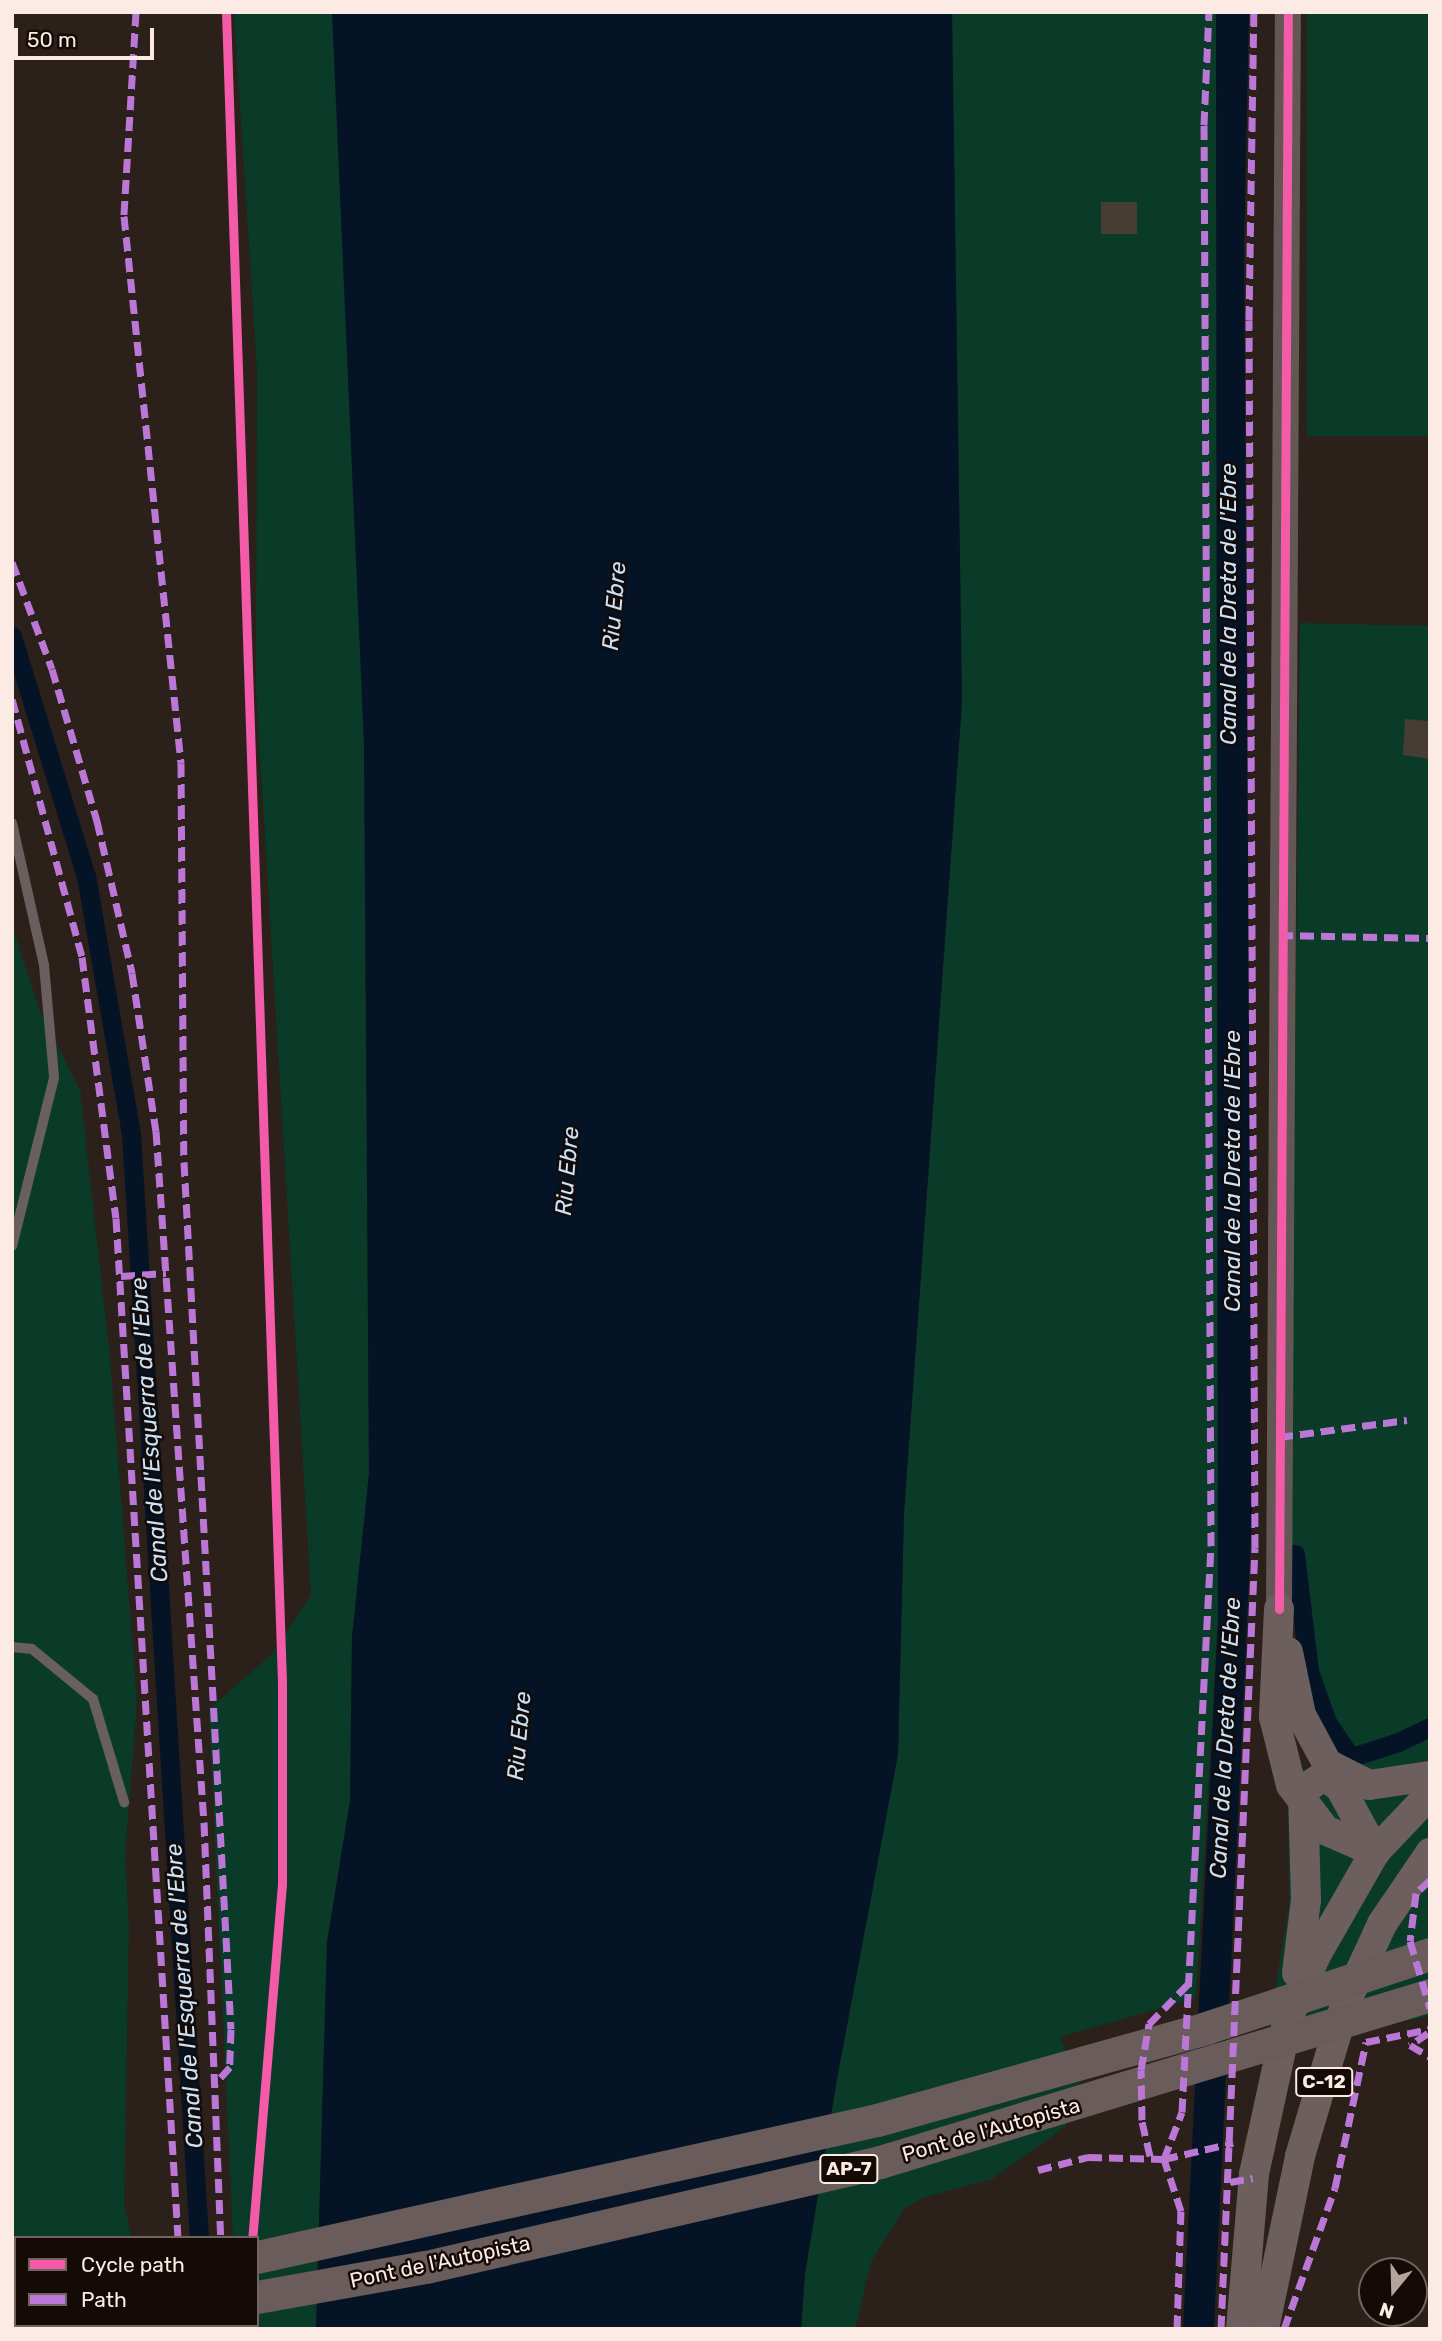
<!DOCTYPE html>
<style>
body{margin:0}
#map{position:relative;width:1442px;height:2341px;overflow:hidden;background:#2c201a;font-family:Rubik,sans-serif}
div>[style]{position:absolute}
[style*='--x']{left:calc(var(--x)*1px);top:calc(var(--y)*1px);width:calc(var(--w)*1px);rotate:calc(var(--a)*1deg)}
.green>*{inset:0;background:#093b28;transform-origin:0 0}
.water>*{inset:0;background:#041325}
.canal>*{height:19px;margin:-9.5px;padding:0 9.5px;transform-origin:9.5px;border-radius:9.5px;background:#041325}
.building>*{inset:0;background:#483d33;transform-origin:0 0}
.lane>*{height:10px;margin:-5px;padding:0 5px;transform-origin:5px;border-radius:5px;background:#6a5f5f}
.secondary>*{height:26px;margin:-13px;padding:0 13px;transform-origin:13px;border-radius:13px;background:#635756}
.primary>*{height:30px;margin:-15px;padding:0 15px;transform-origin:15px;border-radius:15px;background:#6d5f5d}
.highway>*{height:33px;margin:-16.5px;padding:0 16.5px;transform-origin:16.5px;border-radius:16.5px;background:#695c5a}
.highway-bridge>*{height:33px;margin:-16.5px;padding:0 16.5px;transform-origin:16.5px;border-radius:16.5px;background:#695c5a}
.quiet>*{height:7px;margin-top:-3.5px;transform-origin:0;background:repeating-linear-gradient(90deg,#ba77d6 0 14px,transparent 0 21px)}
.cycleway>*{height:9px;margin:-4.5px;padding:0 4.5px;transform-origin:4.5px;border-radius:4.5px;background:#f35aa7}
span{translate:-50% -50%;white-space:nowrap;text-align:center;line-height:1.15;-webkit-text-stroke:5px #140a06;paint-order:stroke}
.shield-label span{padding:2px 5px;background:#140a06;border:2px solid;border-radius:5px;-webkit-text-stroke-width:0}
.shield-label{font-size:19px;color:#fcebe4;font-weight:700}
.street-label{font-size:21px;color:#fcebe4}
.water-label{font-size:23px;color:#c8e4fd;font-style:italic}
.frame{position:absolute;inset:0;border:14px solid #fcebe4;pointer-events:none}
.legend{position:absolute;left:14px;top:2236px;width:245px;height:91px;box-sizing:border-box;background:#140a06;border:2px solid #71645f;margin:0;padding:9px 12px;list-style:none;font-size:21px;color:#fcebe4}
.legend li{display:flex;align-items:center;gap:14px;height:35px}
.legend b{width:35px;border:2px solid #71645f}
.north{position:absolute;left:1358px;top:2257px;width:70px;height:70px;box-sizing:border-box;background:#140a06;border:2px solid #71645f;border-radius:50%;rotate:199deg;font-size:19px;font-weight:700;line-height:28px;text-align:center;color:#fcebe4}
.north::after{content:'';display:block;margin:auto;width:24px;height:32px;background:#b3a49d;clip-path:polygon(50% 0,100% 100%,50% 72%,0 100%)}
.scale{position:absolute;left:14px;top:28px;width:140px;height:32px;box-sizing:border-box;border:4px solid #fcebe4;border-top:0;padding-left:9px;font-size:21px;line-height:24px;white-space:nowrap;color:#fcebe4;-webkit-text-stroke:5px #140a06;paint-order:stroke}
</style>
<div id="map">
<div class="green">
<i style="clip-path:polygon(234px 12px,332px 12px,355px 466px,364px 744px,369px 1474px,352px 1637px,350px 1801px,327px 1942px,316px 2329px,237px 2329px,257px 2325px,257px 2238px,233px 2238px,209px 1709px,271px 1655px,311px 1595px,256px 687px,257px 370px)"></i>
<i style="clip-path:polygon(952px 12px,1216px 12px,1218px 1618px,1196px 1998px,1060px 2037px,1080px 2083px,1065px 2127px,992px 2179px,922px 2198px,903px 2210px,871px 2262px,855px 2329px,801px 2329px,805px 2274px,837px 2079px,898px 1754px,904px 1513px,962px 701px)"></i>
<i style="left:1307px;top:12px;width:123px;height:424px"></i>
<i style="clip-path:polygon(1300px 623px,1430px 626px,1430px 2016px,1364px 2030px,1263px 2063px,1289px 1906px,1288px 1808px,1276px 1773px,1344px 1763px,1302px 1682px,1289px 1590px)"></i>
<i style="clip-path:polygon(12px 925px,40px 1011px,80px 1090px,110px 1358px,137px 1702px,125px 1856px,129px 1923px,124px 2204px,132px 2238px,16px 2238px,16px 2325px,154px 2329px,12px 2329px)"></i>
</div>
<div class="water">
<i style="clip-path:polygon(332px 12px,952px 12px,962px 701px,904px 1513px,898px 1754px,837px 2079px,805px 2274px,801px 2329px,316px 2329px,327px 1942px,350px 1801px,352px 1637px,369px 1474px,364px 744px)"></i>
<i style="clip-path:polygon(1216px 12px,1249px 12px,1244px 245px,1252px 1515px,1214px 2329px,1183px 2329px,1218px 1618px)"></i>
</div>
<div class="canal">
<i style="--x:12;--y:636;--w:251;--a:72.9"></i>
<i style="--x:86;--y:876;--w:261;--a:80.1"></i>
<i style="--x:131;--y:1133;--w:1107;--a:86.48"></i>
<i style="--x:1295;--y:1554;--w:118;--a:83.2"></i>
<i style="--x:1309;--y:1671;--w:54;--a:70.6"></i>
<i style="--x:1327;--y:1722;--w:37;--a:56"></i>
<i style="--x:1348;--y:1753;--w:8;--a:23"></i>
<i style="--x:1355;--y:1756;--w:45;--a:-18"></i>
<i style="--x:1398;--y:1742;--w:35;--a:-25"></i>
<i style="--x:204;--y:2325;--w:4;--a:90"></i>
</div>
<div class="building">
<i style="left:1101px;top:202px;width:36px;height:32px"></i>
<i style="clip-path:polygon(1405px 719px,1430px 721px,1430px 759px,1403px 755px)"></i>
</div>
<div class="lane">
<i style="--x:12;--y:823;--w:146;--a:77.3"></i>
<i style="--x:44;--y:965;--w:113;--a:84.9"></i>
<i style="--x:54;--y:1078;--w:173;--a:104"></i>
<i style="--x:12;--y:1647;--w:20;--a:6"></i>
<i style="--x:32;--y:1649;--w:79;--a:39.3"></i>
<i style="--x:93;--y:1699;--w:108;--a:73.2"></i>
</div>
<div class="secondary">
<i style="--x:1279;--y:1609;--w:1597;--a:-89.68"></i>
</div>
<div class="primary">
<i style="--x:1279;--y:1609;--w:108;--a:92.7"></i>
<i style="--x:1274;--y:1717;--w:70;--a:76"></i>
<i style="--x:1291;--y:1785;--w:56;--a:52.9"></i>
<i style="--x:1325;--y:1830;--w:55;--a:23.7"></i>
<i style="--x:1288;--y:1652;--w:64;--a:78.3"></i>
<i style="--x:1301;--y:1715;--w:156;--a:61.6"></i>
<i style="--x:1328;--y:1764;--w:46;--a:27.1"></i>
<i style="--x:1369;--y:1785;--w:62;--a:-8.4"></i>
<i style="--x:1297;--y:1973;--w:74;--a:-83"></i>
<i style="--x:1306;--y:1900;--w:110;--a:-91.6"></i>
<i style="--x:1303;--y:1790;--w:25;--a:-34"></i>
<i style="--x:1324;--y:1776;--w:24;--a:35"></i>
<i style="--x:1241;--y:2329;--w:156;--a:-85.2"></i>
<i style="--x:1254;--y:2174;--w:160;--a:-77.7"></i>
<i style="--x:1288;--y:2018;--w:69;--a:-66"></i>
<i style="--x:1316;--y:1955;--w:119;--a:-60.2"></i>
<i style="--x:1375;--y:1852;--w:80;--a:-46.5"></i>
<i style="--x:1264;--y:2329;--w:177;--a:-78.2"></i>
<i style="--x:1300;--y:2156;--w:161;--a:-73.4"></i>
<i style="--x:1346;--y:2002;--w:86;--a:-65.2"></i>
<i style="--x:1382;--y:1924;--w:86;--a:-55.9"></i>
</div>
<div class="highway">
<i style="--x:12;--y:2300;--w:4;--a:-14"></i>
<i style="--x:76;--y:2329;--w:21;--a:-11"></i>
</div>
<div class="highway-bridge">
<i style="--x:257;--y:2257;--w:635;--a:-12.46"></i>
<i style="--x:877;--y:2120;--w:342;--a:-15.6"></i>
<i style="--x:1206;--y:2028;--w:236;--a:-18.3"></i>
<i style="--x:257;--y:2297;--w:172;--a:-10.1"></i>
<i style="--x:426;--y:2267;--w:466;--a:-13"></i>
<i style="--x:880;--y:2162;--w:575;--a:-16.89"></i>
</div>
<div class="quiet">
<i style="--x:136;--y:12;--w:204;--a:93.4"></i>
<i style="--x:124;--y:216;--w:550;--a:84.05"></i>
<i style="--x:181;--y:763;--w:399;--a:89.6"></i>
<i style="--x:184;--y:1162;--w:868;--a:86.9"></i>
<i style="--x:231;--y:2029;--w:38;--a:92"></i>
<i style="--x:230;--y:2067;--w:24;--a:132"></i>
<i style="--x:12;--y:562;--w:114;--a:69.5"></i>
<i style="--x:52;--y:669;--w:159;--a:73.5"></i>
<i style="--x:97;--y:821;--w:156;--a:77"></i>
<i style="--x:132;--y:973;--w:160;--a:81.4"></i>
<i style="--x:156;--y:1131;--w:693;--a:86.03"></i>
<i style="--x:204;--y:1822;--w:416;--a:87.7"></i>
<i style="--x:12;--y:699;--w:267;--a:74.8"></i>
<i style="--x:82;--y:957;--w:263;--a:82.6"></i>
<i style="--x:116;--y:1218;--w:1022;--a:86.52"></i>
<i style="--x:1279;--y:935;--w:151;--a:1.1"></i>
<i style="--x:121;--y:1276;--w:45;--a:-3.8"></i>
<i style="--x:1279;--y:1437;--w:129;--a:-7.6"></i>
<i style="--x:1430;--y:1880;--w:19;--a:137"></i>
<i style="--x:1416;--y:1893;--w:48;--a:97.1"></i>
<i style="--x:1410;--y:1941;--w:70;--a:73.4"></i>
<i style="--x:1428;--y:2033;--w:22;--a:146"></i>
<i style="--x:1410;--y:2045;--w:23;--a:31"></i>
<i style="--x:1150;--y:2156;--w:37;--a:-103"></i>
<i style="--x:1142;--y:2120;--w:50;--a:-91.1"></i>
<i style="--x:1141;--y:2070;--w:47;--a:-80.1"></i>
<i style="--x:1149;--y:2024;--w:60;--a:-45.7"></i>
<i style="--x:1038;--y:2170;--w:52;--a:-14.6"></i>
<i style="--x:1088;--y:2157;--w:76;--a:1.5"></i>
<i style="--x:1164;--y:2159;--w:71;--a:-13.1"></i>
<i style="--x:1230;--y:2182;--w:23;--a:-10"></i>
<i style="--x:184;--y:2325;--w:4;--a:90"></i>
<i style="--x:230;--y:2325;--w:4;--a:76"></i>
<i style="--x:1177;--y:2329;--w:118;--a:-88.1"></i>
<i style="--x:1181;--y:2211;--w:55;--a:-108.1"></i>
<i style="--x:1164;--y:2159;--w:50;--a:-69"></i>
<i style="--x:1182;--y:2112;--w:567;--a:-87.07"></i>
<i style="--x:1211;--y:1546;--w:1421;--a:-90.28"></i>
<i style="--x:1204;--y:125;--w:113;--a:-87.5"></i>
<i style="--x:1221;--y:2329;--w:782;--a:-87.51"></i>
<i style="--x:1255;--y:1548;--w:1228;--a:-90.28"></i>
<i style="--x:1249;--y:320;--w:308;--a:-89.1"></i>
<i style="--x:1284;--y:2329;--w:150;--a:-70.1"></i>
<i style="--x:1335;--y:2188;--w:149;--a:-78"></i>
<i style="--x:1366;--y:2042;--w:65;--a:-11.5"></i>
</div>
<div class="cycleway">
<i style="--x:226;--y:12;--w:1673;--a:88.08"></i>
<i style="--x:282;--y:1684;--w:200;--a:90"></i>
<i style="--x:282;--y:1884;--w:355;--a:94.8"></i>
<i style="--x:1279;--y:1609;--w:1597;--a:-89.68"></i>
</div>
<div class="shield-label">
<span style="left:1324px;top:2082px">C-12</span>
<span style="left:849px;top:2169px">AP-7</span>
</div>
<div class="street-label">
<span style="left:991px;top:2130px;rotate:-16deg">Pont de l'Autopista</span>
<span style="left:440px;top:2262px;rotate:-12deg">Pont de l'Autopista</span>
</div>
<div class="water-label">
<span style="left:1228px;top:604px;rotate:-90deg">Canal de la Dreta de l'Ebre</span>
<span style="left:614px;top:606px;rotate:-85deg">Riu Ebre</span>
<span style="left:567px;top:1171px;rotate:-85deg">Riu Ebre</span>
<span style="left:1232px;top:1171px;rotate:-90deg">Canal de la Dreta de l'Ebre</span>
<span style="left:149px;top:1430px;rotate:-94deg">Canal de l'Esquerra de l'Ebre</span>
<span style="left:519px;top:1736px;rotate:-85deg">Riu Ebre</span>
<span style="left:1225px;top:1738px;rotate:-87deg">Canal de la Dreta de l'Ebre</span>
<span style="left:184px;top:1996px;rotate:-94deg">Canal de l'Esquerra de l'Ebre</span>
</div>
<div class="frame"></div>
<ul class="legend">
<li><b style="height:9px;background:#f35aa7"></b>Cycle path</li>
<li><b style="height:9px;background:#ba77d6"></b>Path</li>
</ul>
<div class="north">N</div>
<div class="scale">50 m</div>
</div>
